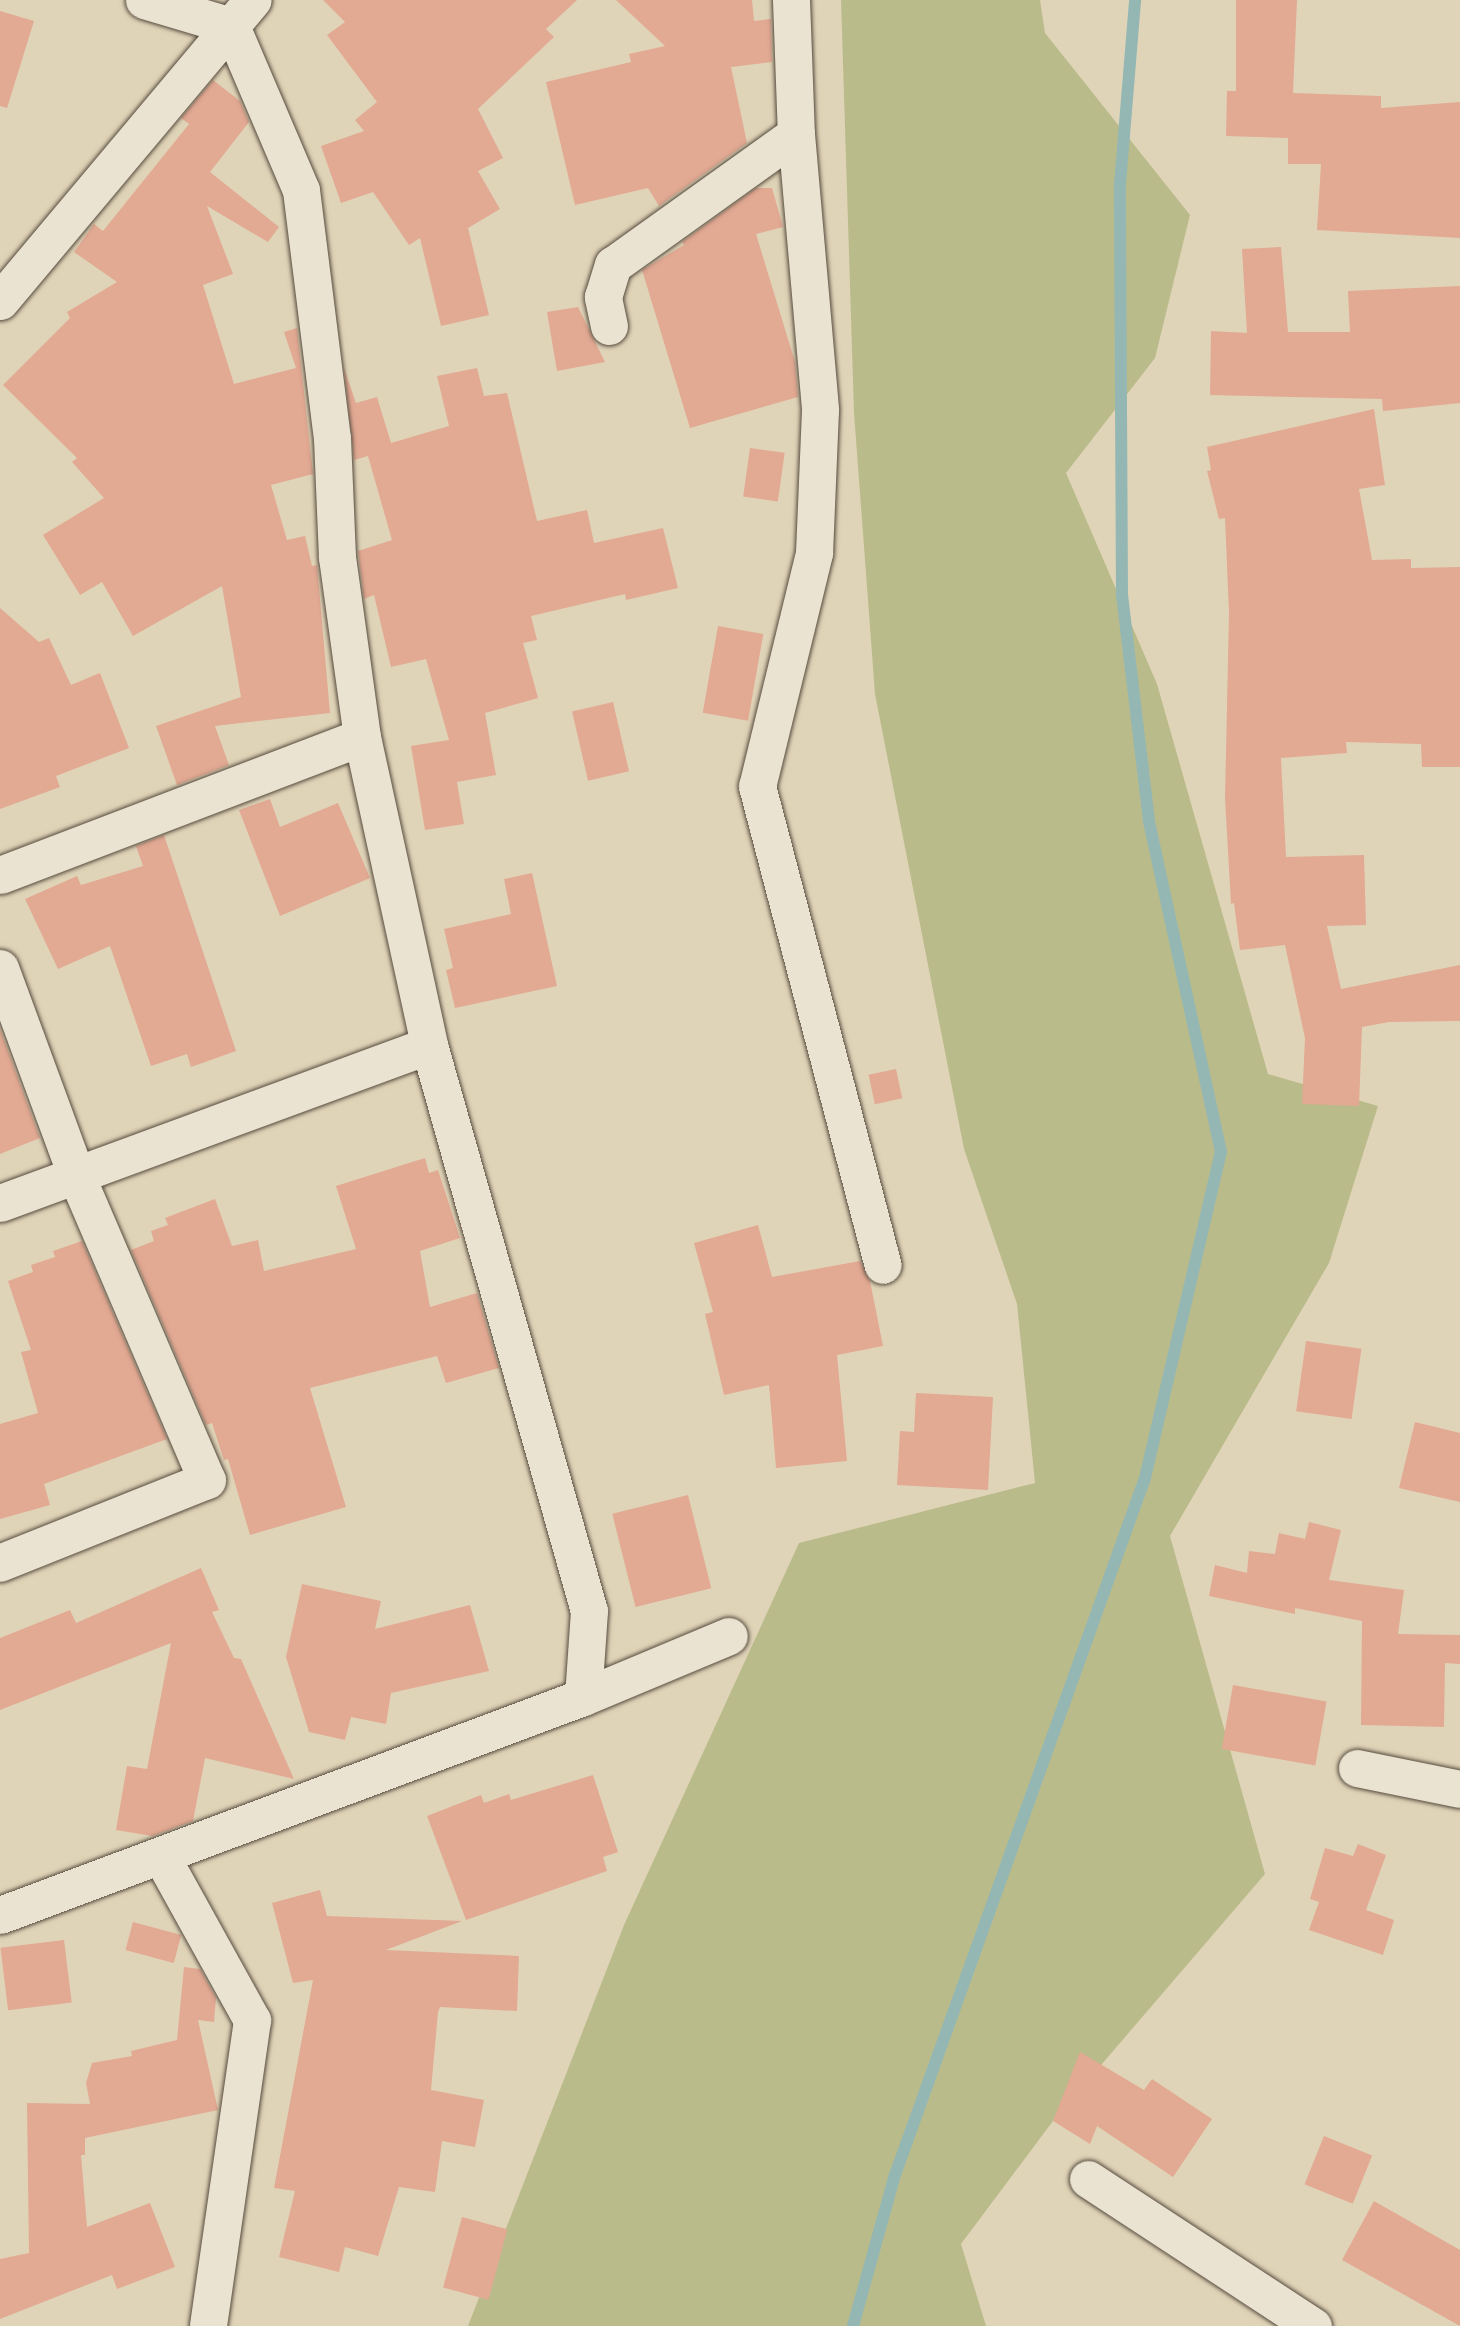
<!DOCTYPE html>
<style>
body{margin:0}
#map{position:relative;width:1460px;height:2326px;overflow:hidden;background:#e0d4b8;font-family:"Old Standard TT",serif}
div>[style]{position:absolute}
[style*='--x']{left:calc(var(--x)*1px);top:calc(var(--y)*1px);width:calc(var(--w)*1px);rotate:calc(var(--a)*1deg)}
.green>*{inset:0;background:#babb8a}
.stream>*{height:12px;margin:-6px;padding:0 6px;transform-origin:6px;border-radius:6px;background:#94b7b4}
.building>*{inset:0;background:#e2a993;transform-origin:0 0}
.roads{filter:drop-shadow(0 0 2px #564b3e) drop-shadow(0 0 2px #564b3e)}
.minor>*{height:37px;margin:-18.5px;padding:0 18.5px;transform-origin:18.5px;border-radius:18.5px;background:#ebe3d1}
span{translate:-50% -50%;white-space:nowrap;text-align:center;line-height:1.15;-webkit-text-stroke:5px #ebe3d1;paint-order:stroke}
</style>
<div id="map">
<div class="green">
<i style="clip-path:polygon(841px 0,1040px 0,1045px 33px,1190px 215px,1155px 358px,1066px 473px,1157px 684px,1268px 1074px,1378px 1106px,1329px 1263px,1170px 1536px,1265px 1874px,1053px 2121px,961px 2244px,986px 2326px,468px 2326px,624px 1925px,799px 1543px,1035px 1483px,1017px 1304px,964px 1149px,875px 694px,854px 413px)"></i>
</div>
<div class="stream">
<i style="--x:853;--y:2326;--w:157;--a:-74.5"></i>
<i style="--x:895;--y:2175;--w:740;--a:-70.27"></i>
<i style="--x:1145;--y:1478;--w:335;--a:-76.9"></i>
<i style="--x:1221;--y:1152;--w:339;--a:-102.3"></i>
<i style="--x:1149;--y:821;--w:228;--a:-96.8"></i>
<i style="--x:1122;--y:595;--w:411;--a:-90.3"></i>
<i style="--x:1120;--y:184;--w:185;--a:-85.3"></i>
</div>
<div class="building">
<i style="clip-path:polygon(323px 0,577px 0,546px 29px,554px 37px,478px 109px,503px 158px,478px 171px,500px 209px,468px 228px,489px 315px,441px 326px,420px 238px,409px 245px,373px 192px,341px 203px,321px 146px,364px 131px,355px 120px,377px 102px,327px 35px,345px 22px)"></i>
<i style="clip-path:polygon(616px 0,752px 0,754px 21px,771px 19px,772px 62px,731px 67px,747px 143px,659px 206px,648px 188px,575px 205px,546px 82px,631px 62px,629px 54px,665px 46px)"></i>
<i style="clip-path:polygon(1236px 0,1297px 0,1293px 93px,1381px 96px,1381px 108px,1460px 102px,1460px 238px,1317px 230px,1321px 164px,1288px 164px,1288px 138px,1226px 136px,1227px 91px,1236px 91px)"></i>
<i style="clip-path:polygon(0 11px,34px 21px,7px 108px,0 106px)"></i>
<i style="clip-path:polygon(213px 80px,240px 101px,249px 122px,210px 172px,279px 227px,268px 242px,207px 206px,233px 274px,203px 285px,234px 384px,296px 368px,284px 332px,297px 328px,313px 474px,271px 485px,287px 540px,305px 536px,312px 566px,317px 565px,330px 713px,215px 726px,229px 765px,177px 785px,156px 726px,241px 697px,222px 586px,133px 636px,102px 582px,80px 595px,43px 535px,104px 498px,72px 462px,77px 458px,3px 385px,70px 318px,67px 312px,117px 282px,74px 252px,94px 224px,103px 231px,189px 124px,181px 118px)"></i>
<i style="clip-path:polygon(756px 188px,772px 188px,783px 227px,756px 234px,795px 362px,798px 397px,690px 428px,642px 270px,684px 245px,682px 242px)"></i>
<i style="clip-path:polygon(1281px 247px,1288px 332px,1350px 332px,1348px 291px,1460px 286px,1460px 403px,1383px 411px,1382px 399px,1210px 395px,1211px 331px,1247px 333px,1242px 249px)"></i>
<i style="clip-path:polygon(578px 307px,605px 362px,557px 371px,547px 312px)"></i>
<i style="clip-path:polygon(344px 368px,356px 403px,377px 397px,391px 443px,449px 426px,437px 376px,477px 368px,484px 396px,507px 393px,537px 521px,587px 510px,594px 543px,663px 528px,678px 588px,626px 600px,625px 594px,531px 616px,537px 640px,523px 643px,538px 698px,485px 713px,496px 775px,457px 782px,464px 824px,425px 830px,411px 746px,449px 740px,426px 659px,391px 667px,374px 595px,364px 599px,358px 551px,392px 540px,368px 456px,354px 460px)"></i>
<i style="clip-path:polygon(1374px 409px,1385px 485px,1359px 489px,1372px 560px,1411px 559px,1411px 568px,1460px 567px,1460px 767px,1422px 767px,1421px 744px,1346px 742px,1347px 753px,1281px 758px,1286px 857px,1364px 855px,1366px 925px,1327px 926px,1341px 989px,1460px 965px,1460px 1021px,1389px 1022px,1362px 1027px,1359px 1106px,1302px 1104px,1305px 1038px,1285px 945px,1240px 950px,1234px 903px,1231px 904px,1225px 798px,1229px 613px,1225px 518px,1219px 519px,1207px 471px,1211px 470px,1207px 447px)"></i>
<i style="left:750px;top:448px;width:35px;height:49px;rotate:8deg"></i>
<i style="clip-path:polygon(0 608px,39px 642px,49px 638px,71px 685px,100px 673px,129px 748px,56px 776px,60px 787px,0 809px)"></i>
<i style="left:718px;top:626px;width:46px;height:88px;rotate:10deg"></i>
<i style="left:613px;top:702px;width:71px;height:42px;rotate:77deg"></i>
<i style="clip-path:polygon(270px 799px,280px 827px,338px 803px,370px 878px,280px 916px,239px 810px)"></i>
<i style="clip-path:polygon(164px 835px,236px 1051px,191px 1067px,187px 1054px,151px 1066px,110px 946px,58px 969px,25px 899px,77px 876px,81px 885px,143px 866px,136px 846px)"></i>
<i style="clip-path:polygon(532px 873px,557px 986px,455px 1008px,446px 970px,453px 968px,444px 929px,511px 914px,504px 879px)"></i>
<i style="clip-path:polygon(0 1029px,40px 1138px,0 1154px)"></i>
<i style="left:896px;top:1069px;width:30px;height:28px;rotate:78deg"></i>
<i style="clip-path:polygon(425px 1158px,429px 1173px,438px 1170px,460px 1238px,420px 1251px,430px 1307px,477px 1293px,499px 1368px,446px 1383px,437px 1356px,310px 1388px,346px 1507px,250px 1535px,228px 1459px,224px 1460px,212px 1423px,206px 1425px,131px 1250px,154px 1241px,151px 1231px,168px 1225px,165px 1218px,215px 1199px,232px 1246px,258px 1240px,264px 1271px,356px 1249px,336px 1186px)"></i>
<i style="clip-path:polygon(758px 1225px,772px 1277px,860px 1261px,870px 1281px,883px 1346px,837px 1355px,847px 1461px,776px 1468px,769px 1385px,724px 1395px,705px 1314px,713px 1312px,694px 1243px)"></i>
<i style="clip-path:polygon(82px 1241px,167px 1439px,44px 1484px,50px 1505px,0 1519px,0 1424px,38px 1413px,21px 1352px,31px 1350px,8px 1281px,33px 1272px,31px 1265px,55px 1257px,53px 1251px)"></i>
<i style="left:1306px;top:1341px;width:56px;height:71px;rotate:8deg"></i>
<i style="clip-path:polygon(916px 1393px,993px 1397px,988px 1490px,897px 1485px,900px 1431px,914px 1432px)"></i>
<i style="clip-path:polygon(1415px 1422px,1460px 1433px,1460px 1502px,1399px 1488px)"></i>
<i style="left:688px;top:1495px;width:96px;height:78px;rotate:76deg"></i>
<i style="clip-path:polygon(1309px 1522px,1341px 1530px,1329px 1580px,1404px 1590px,1398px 1634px,1460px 1635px,1460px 1664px,1445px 1663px,1444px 1727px,1361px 1725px,1362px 1621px,1295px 1608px,1295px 1614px,1209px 1596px,1215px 1565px,1247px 1573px,1249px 1551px,1275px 1554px,1279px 1533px,1305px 1539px)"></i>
<i style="clip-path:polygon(201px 1568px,219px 1610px,212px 1612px,234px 1658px,241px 1659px,294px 1779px,205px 1758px,193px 1821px,152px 1836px,116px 1830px,127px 1766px,147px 1769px,171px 1643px,0 1710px,0 1638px,70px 1610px,76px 1623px)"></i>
<i style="clip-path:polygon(302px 1584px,381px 1601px,375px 1629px,470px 1605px,489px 1671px,391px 1693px,386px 1724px,351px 1717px,345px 1740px,309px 1732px,286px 1657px)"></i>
<i style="left:1233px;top:1685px;width:95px;height:65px;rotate:10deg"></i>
<i style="clip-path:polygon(593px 1775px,618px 1852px,603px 1857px,607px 1871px,466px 1920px,427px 1816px,481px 1795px,484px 1803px,509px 1794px,511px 1800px)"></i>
<i style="clip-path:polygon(1358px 1844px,1386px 1855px,1366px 1910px,1394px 1920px,1383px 1955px,1309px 1930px,1319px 1902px,1310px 1899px,1325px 1848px,1353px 1856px)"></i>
<i style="clip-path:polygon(320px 1890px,327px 1916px,462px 1921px,386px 1950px,519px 1956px,517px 2011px,440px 2007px,438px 2012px,431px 2090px,484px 2100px,475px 2147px,442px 2141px,435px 2192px,399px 2187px,378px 2256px,345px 2247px,339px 2272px,279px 2257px,295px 2191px,274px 2188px,313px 1980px,293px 1983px,272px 1903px)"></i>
<i style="left:133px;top:1922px;width:50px;height:29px;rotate:15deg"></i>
<i style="left:64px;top:1940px;width:63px;height:64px;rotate:83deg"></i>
<i style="clip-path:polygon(184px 1967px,200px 1969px,216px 1998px,214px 2022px,198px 2020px,218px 2110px,85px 2138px,85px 2155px,81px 2155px,87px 2227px,150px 2203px,175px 2267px,117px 2289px,112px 2275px,0 2319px,0 2259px,29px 2253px,27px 2103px,90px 2104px,86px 2083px,92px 2063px,132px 2056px,131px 2051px,177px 2040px)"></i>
<i style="clip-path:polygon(1080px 2052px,1144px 2090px,1152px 2079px,1212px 2119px,1173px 2177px,1097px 2126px,1090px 2144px,1053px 2121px)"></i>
<i style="left:1324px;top:2136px;width:52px;height:52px;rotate:22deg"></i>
<i style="clip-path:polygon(1374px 2201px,1460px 2250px,1460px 2326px,1342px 2260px)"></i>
<i style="left:462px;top:2217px;width:47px;height:73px;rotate:15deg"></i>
</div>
<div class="roads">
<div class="minor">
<i style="--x:144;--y:0;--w:91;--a:16.6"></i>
<i style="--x:231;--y:26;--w:178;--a:66.9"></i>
<i style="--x:301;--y:190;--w:250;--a:82.9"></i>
<i style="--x:332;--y:438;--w:119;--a:87.6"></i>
<i style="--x:337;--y:557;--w:182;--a:82.1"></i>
<i style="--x:362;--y:737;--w:315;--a:77.7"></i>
<i style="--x:429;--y:1045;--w:588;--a:74.22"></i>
<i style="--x:589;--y:1611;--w:86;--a:94"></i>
<i style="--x:791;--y:0;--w:134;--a:87.9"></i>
<i style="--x:796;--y:134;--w:277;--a:85"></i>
<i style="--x:820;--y:410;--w:143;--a:92.4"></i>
<i style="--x:814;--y:553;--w:240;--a:103.7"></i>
<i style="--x:757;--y:786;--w:495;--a:75.3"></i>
<i style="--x:0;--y:301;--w:393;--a:-50"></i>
<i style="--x:609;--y:326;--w:30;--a:-102"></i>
<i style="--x:603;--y:297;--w:34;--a:-73"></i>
<i style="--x:613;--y:265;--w:225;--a:-35.6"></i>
<i style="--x:0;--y:875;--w:387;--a:-20.9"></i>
<i style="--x:0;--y:968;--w:221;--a:69.8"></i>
<i style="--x:76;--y:1175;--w:332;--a:66.8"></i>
<i style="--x:207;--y:1480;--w:223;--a:158.2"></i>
<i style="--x:0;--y:1203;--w:457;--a:-20.2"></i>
<i style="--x:1357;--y:1768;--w:105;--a:11.5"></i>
<i style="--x:161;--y:1856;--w:188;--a:61"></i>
<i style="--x:252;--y:2020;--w:309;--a:98.2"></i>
<i style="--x:0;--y:1915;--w:622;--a:-20.5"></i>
<i style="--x:583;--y:1697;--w:158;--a:-22.7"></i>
<i style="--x:1088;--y:2179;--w:269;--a:33.2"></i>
</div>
</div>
</div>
